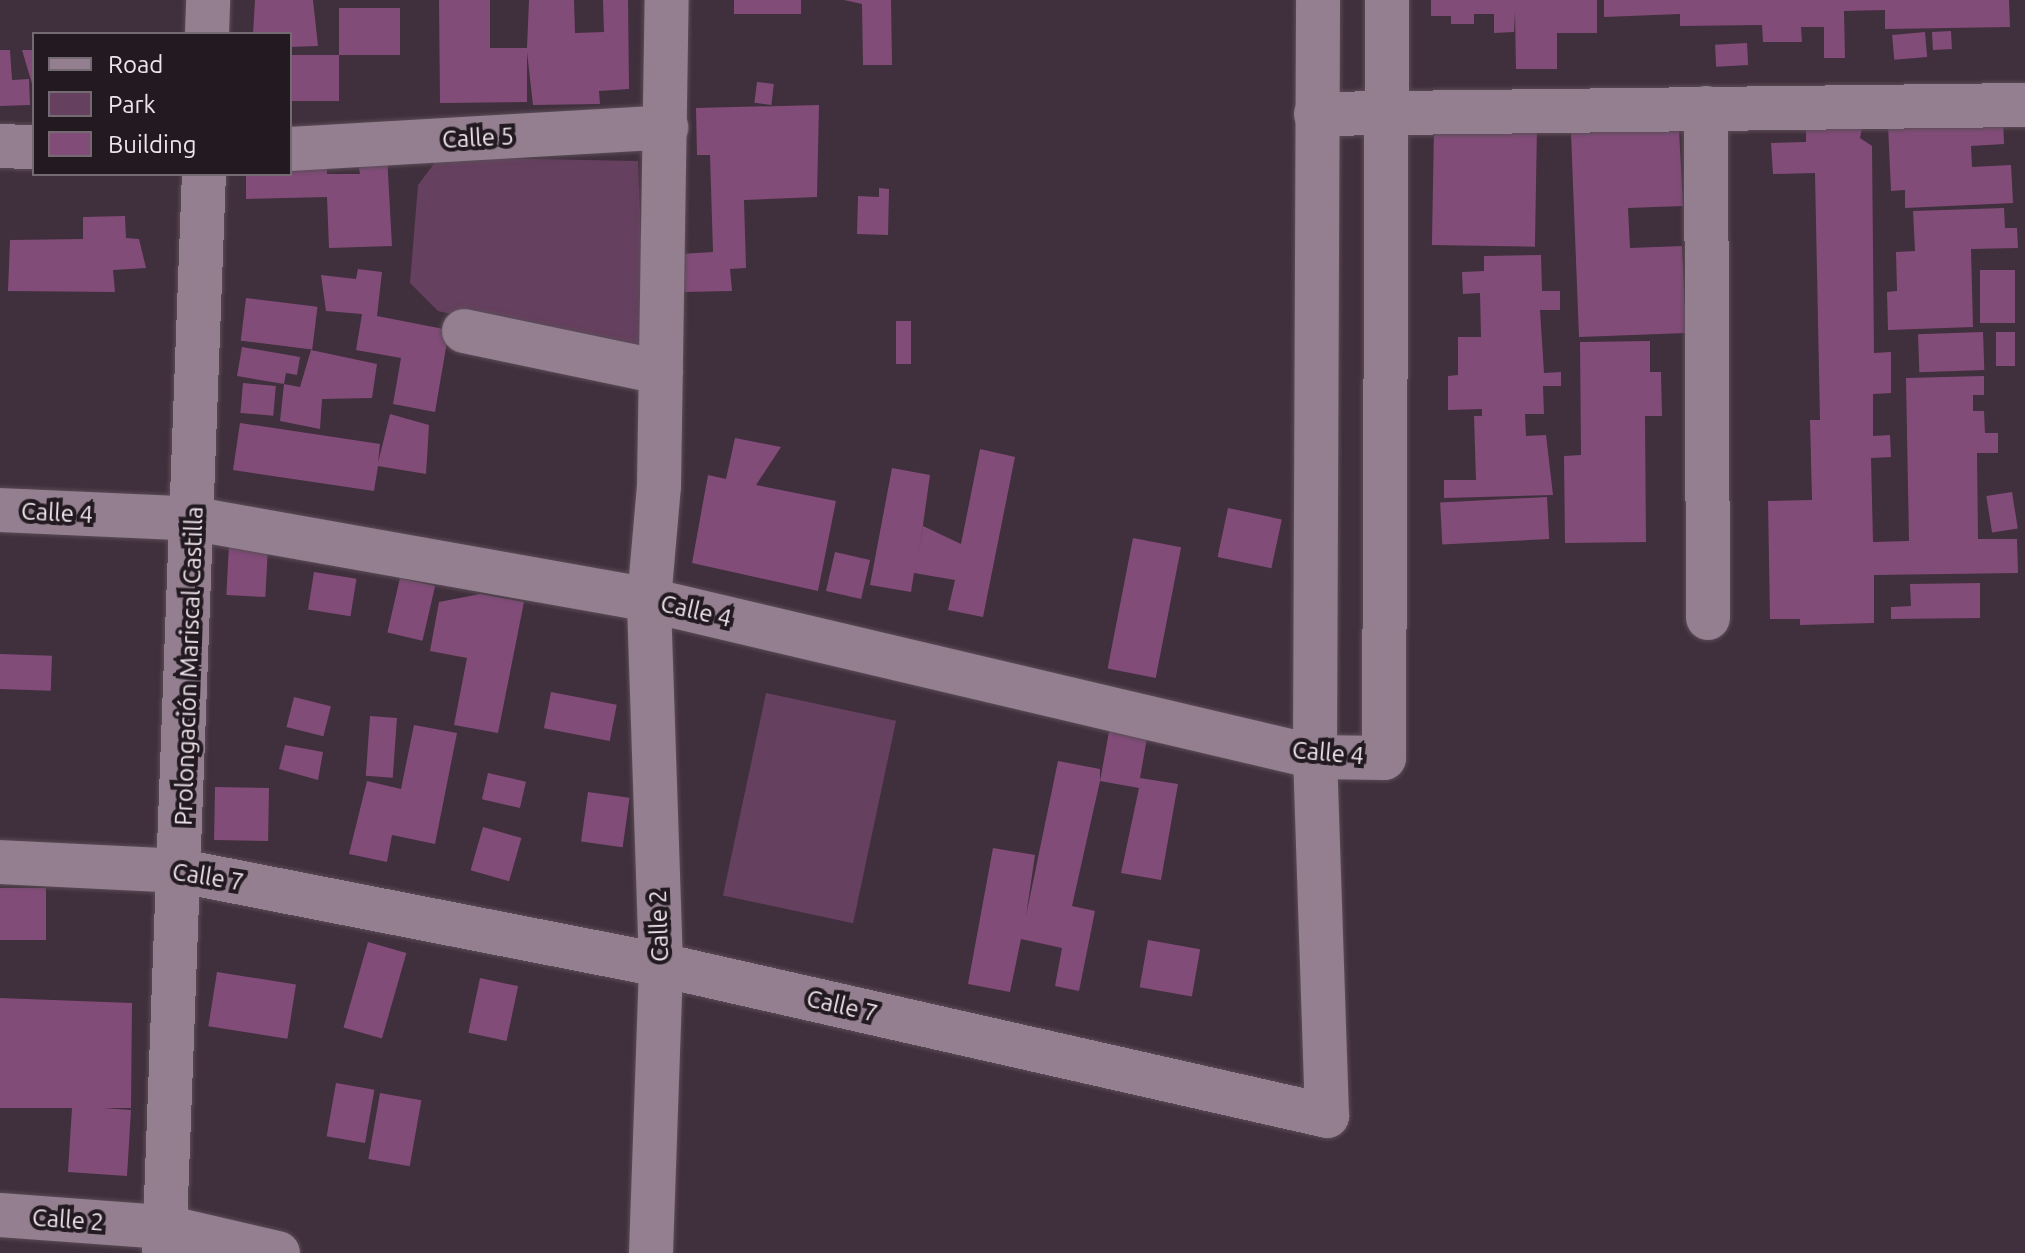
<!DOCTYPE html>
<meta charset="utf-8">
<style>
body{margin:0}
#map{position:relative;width:2025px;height:1253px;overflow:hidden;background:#402f3c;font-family:Ubuntu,sans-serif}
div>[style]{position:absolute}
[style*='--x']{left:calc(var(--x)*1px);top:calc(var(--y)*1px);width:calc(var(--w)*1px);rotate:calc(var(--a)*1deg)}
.green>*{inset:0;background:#66405f;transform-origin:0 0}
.building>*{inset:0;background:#824c79;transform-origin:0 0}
.roads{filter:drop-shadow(0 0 2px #5a4c57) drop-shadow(0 0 2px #5a4c57)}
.street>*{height:44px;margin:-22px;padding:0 22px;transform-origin:22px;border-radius:22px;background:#937f8f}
span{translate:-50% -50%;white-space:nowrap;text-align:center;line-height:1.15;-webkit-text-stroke:8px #221a20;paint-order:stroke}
.street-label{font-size:24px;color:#efe3ec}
.legend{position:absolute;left:32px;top:32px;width:260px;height:144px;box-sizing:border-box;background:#221a20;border:2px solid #746a72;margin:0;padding:10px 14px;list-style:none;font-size:24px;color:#efe3ec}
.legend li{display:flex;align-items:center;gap:16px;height:40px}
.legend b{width:40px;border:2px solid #746a72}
</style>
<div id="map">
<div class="green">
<i style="clip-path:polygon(439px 157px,638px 161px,645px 345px,629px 356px,438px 311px,410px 283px,418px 185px)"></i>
<i style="left:766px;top:693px;width:133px;height:207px;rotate:12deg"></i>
</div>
<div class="building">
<i style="clip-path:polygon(255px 0,313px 0,318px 46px,290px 47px,290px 34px,253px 34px)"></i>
<i style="clip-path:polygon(439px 0,490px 0,490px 48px,527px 48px,529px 0,574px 0,575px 33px,604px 32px,603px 0,628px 0,629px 89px,599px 91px,600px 104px,533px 105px,527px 52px,527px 102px,440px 103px)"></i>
<i style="left:734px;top:0;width:67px;height:14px"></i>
<i style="clip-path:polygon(844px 0,891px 0,892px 65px,863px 65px,862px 4px)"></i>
<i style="clip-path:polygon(1431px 0,1597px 0,1597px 33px,1557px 33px,1557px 69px,1516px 69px,1515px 12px,1514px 32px,1494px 33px,1494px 14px,1474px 14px,1474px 24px,1451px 24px,1451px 16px,1431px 16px)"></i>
<i style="clip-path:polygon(1604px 0,2009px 0,2010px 27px,1885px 29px,1885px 10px,1844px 11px,1845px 58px,1824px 58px,1824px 27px,1801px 27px,1802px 42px,1763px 42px,1762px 25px,1680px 26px,1680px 14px,1604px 17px)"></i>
<i style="left:339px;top:8px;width:61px;height:47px"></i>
<i style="left:1951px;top:31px;width:18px;height:19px;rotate:87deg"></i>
<i style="left:1925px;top:32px;width:25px;height:33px;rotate:85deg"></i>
<i style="left:1747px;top:43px;width:22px;height:32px;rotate:87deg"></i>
<i style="clip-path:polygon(0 50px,10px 50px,12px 80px,29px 79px,30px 105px,0 106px)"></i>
<i style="clip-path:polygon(22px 50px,34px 50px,34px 87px,33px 87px)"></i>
<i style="left:339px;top:55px;width:46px;height:49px;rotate:90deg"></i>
<i style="left:757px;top:82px;width:17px;height:21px;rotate:7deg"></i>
<i style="clip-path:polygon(819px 105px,817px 197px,744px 200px,746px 268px,730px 269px,732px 291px,682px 292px,680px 254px,713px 252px,710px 155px,697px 155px,696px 108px)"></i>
<i style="clip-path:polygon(2003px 119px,2004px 144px,1971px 146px,1972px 167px,2011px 165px,2013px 203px,1905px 208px,1905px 190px,1891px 191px,1888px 125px)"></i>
<i style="clip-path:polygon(1863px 123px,1860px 138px,1872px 146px,1874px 353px,1891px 352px,1891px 393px,1873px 394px,1873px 436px,1890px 435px,1891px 457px,1871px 458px,1873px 542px,1909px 541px,1906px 378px,1984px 376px,1984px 395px,1973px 395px,1973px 411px,1984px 411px,1985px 433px,1998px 433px,1998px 453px,1977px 453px,1978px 539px,2017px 539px,2018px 573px,1874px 575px,1874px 623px,1800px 625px,1800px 619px,1770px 619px,1768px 501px,1812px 500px,1810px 420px,1820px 420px,1815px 173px,1773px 174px,1771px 143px,1806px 142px,1806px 125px)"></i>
<i style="left:1434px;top:126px;width:103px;height:119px;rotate:1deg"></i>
<i style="clip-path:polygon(1679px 129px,1683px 206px,1628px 208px,1630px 248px,1682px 246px,1686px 333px,1579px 337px,1571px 133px)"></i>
<i style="clip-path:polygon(327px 154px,327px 174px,360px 174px,357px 156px,387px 155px,392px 246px,329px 248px,327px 197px,246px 199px,246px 174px,290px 174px,290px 156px)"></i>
<i style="clip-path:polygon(879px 188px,889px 189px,888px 235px,857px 234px,858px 196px,879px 197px)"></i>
<i style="clip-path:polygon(2004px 208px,2005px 228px,2017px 228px,2018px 248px,1971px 249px,1973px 327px,1888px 330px,1887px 292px,1897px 291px,1896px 252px,1915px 251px,1913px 211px)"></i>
<i style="clip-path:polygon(125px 216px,126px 238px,139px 239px,146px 268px,113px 270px,115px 292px,8px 291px,10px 240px,83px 239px,83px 217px)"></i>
<i style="clip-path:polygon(1541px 255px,1542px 291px,1560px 291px,1560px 310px,1540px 310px,1544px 373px,1561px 372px,1561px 386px,1543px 386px,1544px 414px,1525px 414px,1526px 436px,1546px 435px,1553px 495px,1444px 498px,1444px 480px,1476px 480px,1474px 416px,1482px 416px,1482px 409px,1448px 410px,1448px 376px,1458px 375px,1458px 337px,1481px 337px,1480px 293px,1463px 294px,1462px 272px,1484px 271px,1484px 256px)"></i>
<i style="clip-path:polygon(358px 269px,382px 272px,377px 316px,449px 330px,435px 412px,393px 404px,401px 358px,356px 350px,362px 314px,326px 311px,321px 275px,356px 279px)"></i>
<i style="left:1980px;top:270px;width:35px;height:53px"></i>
<i style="left:246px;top:298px;width:72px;height:43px;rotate:7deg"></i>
<i style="left:896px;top:321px;width:15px;height:43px"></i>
<i style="left:1983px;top:332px;width:38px;height:65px;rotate:88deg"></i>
<i style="left:1996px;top:332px;width:19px;height:34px"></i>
<i style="clip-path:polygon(1650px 341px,1650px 372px,1661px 372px,1662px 416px,1645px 416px,1646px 542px,1565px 543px,1564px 456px,1581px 455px,1580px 342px)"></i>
<i style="clip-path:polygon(242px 347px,300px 357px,297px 375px,286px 373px,284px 384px,237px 376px)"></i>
<i style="clip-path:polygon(311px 350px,377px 364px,372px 398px,322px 399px,320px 429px,280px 421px,284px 384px,300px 387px)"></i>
<i style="left:243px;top:383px;width:33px;height:30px;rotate:5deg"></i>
<i style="clip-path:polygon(390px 414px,429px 425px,426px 474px,378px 466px,374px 491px,233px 470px,240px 423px,380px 444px,378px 463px)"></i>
<i style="clip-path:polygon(735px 438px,781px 447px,756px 485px,836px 501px,818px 591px,692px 563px,708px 475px,726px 479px)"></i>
<i style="clip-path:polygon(980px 449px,1015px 457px,983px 617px,948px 610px,955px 580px,914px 573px,911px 592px,870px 585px,892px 468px,930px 475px,918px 560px,923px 526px,961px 544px)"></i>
<i style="left:2012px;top:492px;width:37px;height:26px;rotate:81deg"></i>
<i style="left:1547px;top:497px;width:42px;height:107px;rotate:87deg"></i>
<i style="left:1228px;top:508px;width:55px;height:50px;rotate:12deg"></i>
<i style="left:1133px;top:538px;width:49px;height:133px;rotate:11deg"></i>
<i style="left:229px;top:545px;width:39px;height:50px;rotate:3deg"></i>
<i style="left:835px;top:552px;width:36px;height:40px;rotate:13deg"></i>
<i style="left:314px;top:572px;width:43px;height:38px;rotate:9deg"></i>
<i style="left:400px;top:578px;width:36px;height:56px;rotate:13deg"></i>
<i style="clip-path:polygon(1980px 583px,1980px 618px,1891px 619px,1891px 607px,1911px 606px,1910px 584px)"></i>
<i style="clip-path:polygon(480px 594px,524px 602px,498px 733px,454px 725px,467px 658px,430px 651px,439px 602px)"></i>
<i style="left:0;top:654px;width:52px;height:35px;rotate:2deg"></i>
<i style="left:551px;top:692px;width:67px;height:37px;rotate:11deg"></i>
<i style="left:294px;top:697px;width:38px;height:31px;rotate:14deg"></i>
<i style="left:370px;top:716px;width:27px;height:60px;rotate:4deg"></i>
<i style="clip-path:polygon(414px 725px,457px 733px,435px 844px,392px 835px,387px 862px,349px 854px,367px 781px,401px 789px)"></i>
<i style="clip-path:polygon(1110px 726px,1148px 732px,1140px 778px,1178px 784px,1161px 880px,1121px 873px,1139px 788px,1100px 781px,1072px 906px,1095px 911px,1079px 991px,1055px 986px,1062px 948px,1021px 939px,1010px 992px,968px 984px,993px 848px,1035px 855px,1026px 916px,1058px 761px,1100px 769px,1100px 781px)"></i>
<i style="clip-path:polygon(285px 745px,323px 752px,318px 780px,279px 769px)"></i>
<i style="left:488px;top:773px;width:39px;height:27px;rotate:13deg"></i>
<i style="left:215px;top:787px;width:54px;height:53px;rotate:1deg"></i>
<i style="left:588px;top:792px;width:42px;height:50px;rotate:8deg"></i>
<i style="left:483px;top:827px;width:40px;height:45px;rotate:16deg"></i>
<i style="left:0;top:888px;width:46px;height:52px"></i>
<i style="left:1148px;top:940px;width:53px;height:48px;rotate:10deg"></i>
<i style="left:368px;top:942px;width:40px;height:89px;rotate:16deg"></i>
<i style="left:217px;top:972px;width:80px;height:55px;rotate:9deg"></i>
<i style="left:480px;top:978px;width:39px;height:56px;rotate:12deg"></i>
<i style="clip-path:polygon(0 998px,132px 1003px,131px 1108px,103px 1108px,131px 1110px,127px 1176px,68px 1172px,72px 1108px,0 1108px)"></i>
<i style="left:336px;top:1083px;width:39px;height:54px;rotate:10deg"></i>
<i style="left:380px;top:1093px;width:42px;height:67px;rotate:10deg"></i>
</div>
<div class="roads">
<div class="street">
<i style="--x:207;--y:34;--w:34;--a:-88"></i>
<i style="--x:1706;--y:108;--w:510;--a:89.78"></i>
<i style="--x:1316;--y:114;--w:709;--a:-0.73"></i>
<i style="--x:0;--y:146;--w:34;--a:2"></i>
<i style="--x:290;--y:149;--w:377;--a:-3.3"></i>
<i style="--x:464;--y:331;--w:201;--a:11.8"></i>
<i style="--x:0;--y:510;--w:195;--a:2.6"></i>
<i style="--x:195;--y:519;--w:461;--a:10.1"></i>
<i style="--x:649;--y:600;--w:684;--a:13.26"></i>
<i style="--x:1315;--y:757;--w:69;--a:0.8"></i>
<i style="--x:1384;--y:758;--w:758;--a:-89.77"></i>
<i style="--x:0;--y:862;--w:181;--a:2.8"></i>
<i style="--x:181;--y:871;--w:489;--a:11.1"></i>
<i style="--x:661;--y:965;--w:683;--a:12.77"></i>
<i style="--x:1327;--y:1116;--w:359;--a:-91.9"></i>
<i style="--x:1315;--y:757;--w:757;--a:-89.77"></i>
<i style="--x:0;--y:1215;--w:165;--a:4.2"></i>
<i style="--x:165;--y:1227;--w:116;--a:13"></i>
<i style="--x:164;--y:1253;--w:1080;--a:-87.88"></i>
<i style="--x:651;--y:1253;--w:288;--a:-88"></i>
<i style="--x:661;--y:965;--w:365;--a:-91.9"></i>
<i style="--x:649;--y:600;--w:114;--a:-85"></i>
<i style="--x:659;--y:486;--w:486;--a:-89.1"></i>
</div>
</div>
<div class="street-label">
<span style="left:478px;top:138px;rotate:-3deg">Calle 5</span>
<span style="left:57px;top:513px;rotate:3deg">Calle 4</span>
<span style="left:696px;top:611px;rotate:13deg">Calle 4</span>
<span style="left:189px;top:666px;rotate:-88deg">Prolongación Mariscal Castilla</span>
<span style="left:1328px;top:753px;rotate:5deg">Calle 4</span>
<span style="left:208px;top:877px;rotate:9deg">Calle 7</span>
<span style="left:659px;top:926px;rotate:-92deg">Calle 2</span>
<span style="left:842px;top:1006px;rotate:13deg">Calle 7</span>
<span style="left:68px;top:1220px;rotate:4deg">Calle 2</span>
</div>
<ul class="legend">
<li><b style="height:10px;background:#937f8f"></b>Road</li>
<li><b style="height:22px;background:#66405f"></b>Park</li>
<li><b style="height:22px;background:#824c79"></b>Building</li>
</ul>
</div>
